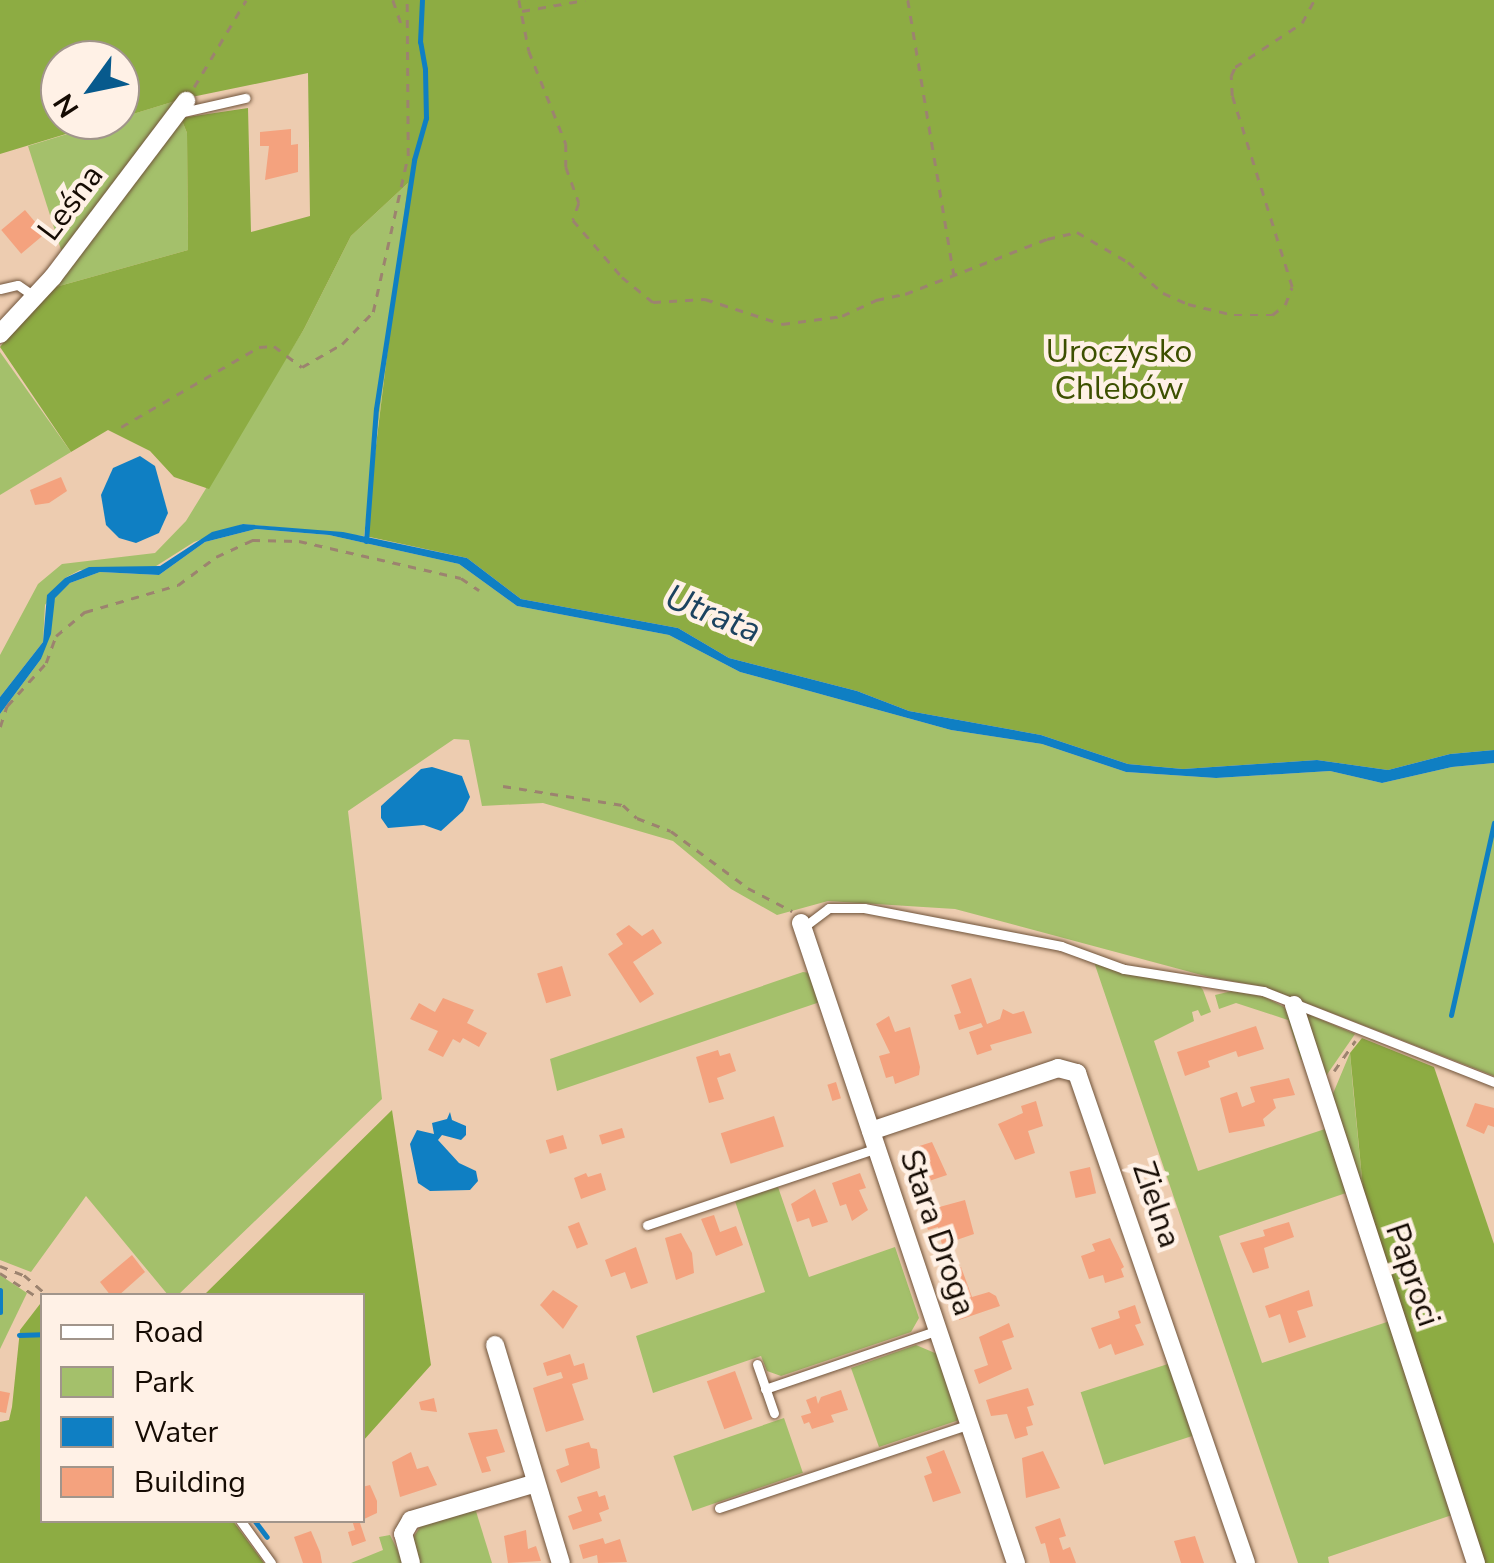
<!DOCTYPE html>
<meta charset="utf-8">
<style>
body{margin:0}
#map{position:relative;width:1494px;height:1563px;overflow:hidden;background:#edccb0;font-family:"Nunito Sans",sans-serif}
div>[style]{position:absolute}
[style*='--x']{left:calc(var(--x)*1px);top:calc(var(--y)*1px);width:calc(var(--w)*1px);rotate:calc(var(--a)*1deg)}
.green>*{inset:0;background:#a4c06b;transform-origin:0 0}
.forest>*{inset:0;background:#8dac43}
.water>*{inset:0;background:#0f7fc3}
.stream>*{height:5px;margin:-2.5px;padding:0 2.5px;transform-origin:2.5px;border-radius:2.5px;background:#0f7fc3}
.building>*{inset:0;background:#f4a27e;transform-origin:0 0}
.path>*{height:2.5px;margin-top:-1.25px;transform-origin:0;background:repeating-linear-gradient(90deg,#9c836f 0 8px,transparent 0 16px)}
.roads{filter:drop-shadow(0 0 2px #70543b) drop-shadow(0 0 2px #70543b)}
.service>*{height:9px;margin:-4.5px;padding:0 4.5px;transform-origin:4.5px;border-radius:4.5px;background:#fff}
.minor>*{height:18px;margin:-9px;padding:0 9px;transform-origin:9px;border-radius:9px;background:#fff}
span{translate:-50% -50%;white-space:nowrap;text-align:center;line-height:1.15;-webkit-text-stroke:9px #fff1e6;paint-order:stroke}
.street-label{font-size:32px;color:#150b03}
.park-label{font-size:32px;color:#3d5000}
.water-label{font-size:35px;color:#1c4360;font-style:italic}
.legend{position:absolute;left:40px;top:1293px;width:325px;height:230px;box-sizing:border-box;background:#fff1e6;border:2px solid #a1958b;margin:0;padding:12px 18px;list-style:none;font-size:30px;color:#150b03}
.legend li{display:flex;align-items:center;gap:20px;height:50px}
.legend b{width:50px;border:2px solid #a1958b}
.north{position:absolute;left:40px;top:40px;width:100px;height:100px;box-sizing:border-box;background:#fff1e6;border:2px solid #a1958b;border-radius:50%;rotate:237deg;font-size:28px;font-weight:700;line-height:40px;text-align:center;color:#150b03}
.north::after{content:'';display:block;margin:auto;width:35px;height:45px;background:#075a8d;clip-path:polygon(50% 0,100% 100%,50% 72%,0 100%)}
</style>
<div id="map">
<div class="green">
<i style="clip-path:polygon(182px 99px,63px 256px,28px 146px)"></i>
<i style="clip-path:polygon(181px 118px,187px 133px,188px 250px,45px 290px)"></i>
<i style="clip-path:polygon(409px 182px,364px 536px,243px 524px,194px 542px,153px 568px,80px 570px,65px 578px,45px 605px,43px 642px,0 697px,0 655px,38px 584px,62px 564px,155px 553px,186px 521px,304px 329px,351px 236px)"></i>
<i style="clip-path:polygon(0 352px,71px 452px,0 495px)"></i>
<i style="clip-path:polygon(256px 529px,329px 535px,459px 564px,517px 606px,669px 635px,740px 672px,951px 730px,1042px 744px,1126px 772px,1216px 778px,1330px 771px,1382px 783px,1452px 767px,1494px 763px,1494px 1076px,1265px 987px,1209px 977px,955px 909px,828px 901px,777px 915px,731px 889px,673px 841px,543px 803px,482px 806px,469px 740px,454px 739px,348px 811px,382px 1099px,178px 1295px,168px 1295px,86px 1196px,31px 1272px,0 1260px,0 714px,41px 659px,55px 597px,70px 583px,100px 572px,159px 575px,205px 542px)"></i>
<i style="clip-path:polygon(1094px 962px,1198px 984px,1203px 990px,1211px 1012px,1201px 1016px,1198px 1010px,1192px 1012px,1194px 1021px,1154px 1041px,1198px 1171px,1325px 1129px,1346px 1193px,1219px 1236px,1262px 1363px,1390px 1321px,1455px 1514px,1328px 1557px,1329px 1563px,1298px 1563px)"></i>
<i style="clip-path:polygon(803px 972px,810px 973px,820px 1002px,557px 1091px,550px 1059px)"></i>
<i style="clip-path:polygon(1232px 991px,1265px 997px,1284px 1007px,1291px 1015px,1306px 1058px,1301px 1060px,1288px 1020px,1236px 1003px,1219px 1009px,1215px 995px)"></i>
<i style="clip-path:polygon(1303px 1012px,1355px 1034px,1326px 1076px)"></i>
<i style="clip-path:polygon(1350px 1053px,1353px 1088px,1363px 1189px,1332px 1096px)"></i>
<i style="clip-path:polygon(778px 1187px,809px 1277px,895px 1247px,919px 1318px,911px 1332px,781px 1376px,767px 1371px,761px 1356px,653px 1393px,636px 1336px,765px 1292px,735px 1201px)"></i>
<i style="clip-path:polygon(0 1275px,27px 1293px,0 1349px)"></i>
<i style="clip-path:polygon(916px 1345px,942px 1356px,962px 1419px,879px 1447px,851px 1368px)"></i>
<i style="left:1171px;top:1363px;width:76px;height:95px;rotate:72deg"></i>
<i style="left:784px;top:1418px;width:58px;height:117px;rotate:71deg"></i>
<i style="clip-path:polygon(475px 1508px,492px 1563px,418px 1563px,413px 1538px,422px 1524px)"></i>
<i style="clip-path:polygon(390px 1535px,404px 1563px,351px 1563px,383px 1550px,379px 1537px)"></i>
</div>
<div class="forest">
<i style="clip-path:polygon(0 0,1494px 0,1494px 750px,1450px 754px,1388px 770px,1317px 760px,1183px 769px,1128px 764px,1041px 735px,909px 711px,857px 691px,729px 658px,678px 628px,521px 599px,467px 558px,365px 536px,408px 183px,351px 236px,304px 329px,209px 489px,174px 477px,150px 451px,108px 430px,71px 452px,0 347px,45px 290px,188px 250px,187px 133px,181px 118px,248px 108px,251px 232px,310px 216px,308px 73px,182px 99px,120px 118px,120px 60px,60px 60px,60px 120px,112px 120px,0 154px)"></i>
<i style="clip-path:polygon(1362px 1038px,1434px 1067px,1494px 1244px,1494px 1563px,1483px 1563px,1363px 1189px,1350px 1053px)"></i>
<i style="clip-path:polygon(392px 1110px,431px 1365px,363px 1441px,362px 1296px,204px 1295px)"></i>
<i style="clip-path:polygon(40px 1304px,42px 1520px,233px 1521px,264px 1563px,0 1563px,0 1422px,9px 1420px,12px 1407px,20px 1330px)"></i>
</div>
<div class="water">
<i style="clip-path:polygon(140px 456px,155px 466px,168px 513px,159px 533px,136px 543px,119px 538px,106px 525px,101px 495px,113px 468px)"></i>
<i style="clip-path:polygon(243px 524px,343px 532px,467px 558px,521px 599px,678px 628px,729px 658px,857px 691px,909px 711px,1041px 735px,1128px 764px,1183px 769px,1317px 760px,1388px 770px,1450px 754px,1494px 750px,1494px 763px,1452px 767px,1382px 783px,1330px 771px,1216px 778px,1126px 772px,1042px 744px,951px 730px,740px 672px,669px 635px,517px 606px,459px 564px,329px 535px,256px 529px,205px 542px,159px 575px,100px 572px,70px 583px,55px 598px,51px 634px,41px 659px,0 714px,0 697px,43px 642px,47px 595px,65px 578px,89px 567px,160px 566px,212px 532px)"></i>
<i style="clip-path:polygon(432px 767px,462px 776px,470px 797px,463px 811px,441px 831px,424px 825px,388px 828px,381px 818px,381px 806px,421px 769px)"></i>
<i style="clip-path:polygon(450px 1112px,452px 1120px,466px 1126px,466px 1135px,461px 1140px,442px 1135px,438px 1140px,459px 1163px,476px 1171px,478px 1181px,470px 1190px,430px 1191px,418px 1183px,410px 1144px,417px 1130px,434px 1134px,432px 1123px,447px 1119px)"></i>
</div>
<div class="stream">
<i style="--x:366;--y:541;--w:132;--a:-85.7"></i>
<i style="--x:376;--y:409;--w:252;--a:-81.3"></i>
<i style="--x:414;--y:160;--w:44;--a:-74.1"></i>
<i style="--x:426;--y:118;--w:49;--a:-91.2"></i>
<i style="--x:425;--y:69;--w:27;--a:-100"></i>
<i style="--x:420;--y:42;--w:42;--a:-87.3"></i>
<i style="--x:1451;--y:1015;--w:197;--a:-77.4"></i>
<i style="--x:0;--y:1290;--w:22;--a:90"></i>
<i style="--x:19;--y:1335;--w:23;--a:-2"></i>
<i style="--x:254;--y:1520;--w:21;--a:53"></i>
</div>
<div class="building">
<i style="clip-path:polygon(291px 129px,291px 145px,298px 144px,298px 172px,265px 180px,269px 146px,260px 146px,260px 132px)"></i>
<i style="left:25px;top:210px;width:31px;height:31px;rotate:50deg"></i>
<i style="clip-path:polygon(61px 477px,67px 491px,49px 503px,35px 505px,30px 490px)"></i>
<i style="clip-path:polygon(629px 925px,642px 936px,653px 929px,662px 943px,633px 962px,654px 994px,640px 1003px,608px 954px,623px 944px,616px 934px)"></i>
<i style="left:562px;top:966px;width:31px;height:26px;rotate:73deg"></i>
<i style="clip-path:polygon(971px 978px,987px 1024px,1000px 1019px,1003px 1009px,1013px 1014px,1024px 1011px,1032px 1033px,990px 1045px,992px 1050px,977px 1055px,969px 1032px,983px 1027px,981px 1023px,959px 1030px,954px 1015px,961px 1013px,951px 985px)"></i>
<i style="clip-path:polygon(443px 998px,474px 1010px,467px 1023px,487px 1033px,479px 1047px,463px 1038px,460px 1043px,453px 1039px,443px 1057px,428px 1050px,438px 1031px,410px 1019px,419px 1003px,435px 1012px)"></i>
<i style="clip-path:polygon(889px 1016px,895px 1032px,910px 1027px,920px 1067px,919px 1075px,895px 1084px,893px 1076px,886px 1078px,879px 1056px,890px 1053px,876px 1024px)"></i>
<i style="clip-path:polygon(1256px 1026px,1264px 1049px,1238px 1057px,1236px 1051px,1219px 1057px,1208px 1061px,1210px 1067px,1185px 1076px,1177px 1052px)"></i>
<i style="clip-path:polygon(718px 1050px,720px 1056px,730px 1053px,736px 1071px,717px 1078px,724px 1099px,709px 1103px,696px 1057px)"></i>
<i style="clip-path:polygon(1289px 1078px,1295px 1095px,1273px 1099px,1276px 1108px,1263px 1119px,1265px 1126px,1229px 1133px,1220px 1098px,1237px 1092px,1242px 1107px,1255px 1102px,1250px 1087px)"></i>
<i style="left:836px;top:1082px;width:17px;height:9px;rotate:73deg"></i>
<i style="clip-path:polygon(1036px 1101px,1043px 1126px,1028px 1131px,1035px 1153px,1015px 1160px,998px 1124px,1023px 1113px,1021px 1106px)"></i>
<i style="clip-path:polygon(1475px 1103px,1494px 1108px,1494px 1127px,1488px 1125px,1484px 1134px,1466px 1126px)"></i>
<i style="left:774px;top:1116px;width:32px;height:56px;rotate:72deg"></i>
<i style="left:622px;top:1128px;width:10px;height:24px;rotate:73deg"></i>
<i style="left:563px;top:1135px;width:14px;height:18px;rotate:73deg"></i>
<i style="clip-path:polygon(932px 1142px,947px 1175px,914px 1186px,910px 1174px,917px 1171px,910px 1149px)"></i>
<i style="left:1090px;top:1167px;width:27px;height:21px;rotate:77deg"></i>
<i style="clip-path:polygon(586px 1173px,588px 1177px,601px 1173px,606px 1190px,581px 1199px,574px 1178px)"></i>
<i style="clip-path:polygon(860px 1173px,866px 1188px,859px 1190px,868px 1210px,852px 1221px,846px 1204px,840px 1206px,832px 1183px)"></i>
<i style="clip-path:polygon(815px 1189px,828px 1222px,812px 1227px,809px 1218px,797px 1222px,791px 1204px)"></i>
<i style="clip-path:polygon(965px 1200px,974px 1234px,942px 1245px,938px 1227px,928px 1230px,921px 1212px)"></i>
<i style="clip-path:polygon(714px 1215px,720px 1232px,736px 1226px,743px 1245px,716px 1256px,701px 1219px)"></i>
<i style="left:579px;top:1222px;width:24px;height:12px;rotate:68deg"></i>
<i style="clip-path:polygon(1289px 1222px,1294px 1237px,1264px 1248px,1269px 1268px,1253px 1273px,1240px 1243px,1265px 1236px,1263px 1230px)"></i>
<i style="clip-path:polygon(681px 1233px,692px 1253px,694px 1273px,676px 1280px,665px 1238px)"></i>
<i style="clip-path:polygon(1110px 1238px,1124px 1267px,1121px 1269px,1124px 1277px,1105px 1283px,1103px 1275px,1089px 1279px,1081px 1256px,1095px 1251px,1092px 1244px)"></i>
<i style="clip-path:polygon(636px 1247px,648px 1283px,631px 1289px,625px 1272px,611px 1277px,605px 1260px)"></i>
<i style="clip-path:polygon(132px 1255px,145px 1272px,118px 1296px,111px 1296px,100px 1282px)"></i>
<i style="clip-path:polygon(961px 1267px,972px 1297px,989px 1292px,996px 1296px,1000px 1306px,959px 1320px,944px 1279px,949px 1277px,947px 1272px)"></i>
<i style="clip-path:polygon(553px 1290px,578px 1306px,563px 1329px,540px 1305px)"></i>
<i style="clip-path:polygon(1309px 1290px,1313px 1306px,1297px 1311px,1306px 1337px,1289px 1343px,1280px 1314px,1269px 1318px,1265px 1306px)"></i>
<i style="clip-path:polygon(1135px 1305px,1141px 1323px,1135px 1325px,1144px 1345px,1115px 1355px,1111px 1344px,1099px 1349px,1091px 1328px,1120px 1318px,1118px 1311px)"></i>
<i style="clip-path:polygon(1009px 1323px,1014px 1337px,1002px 1341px,1012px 1369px,979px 1384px,974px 1370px,988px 1365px,979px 1337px)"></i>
<i style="clip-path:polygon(570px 1354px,574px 1366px,584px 1363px,588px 1379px,572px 1384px,584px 1420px,546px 1432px,533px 1388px,563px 1378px,561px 1372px,547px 1376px,543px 1363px)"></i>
<i style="left:735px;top:1371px;width:51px;height:30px;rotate:70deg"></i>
<i style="clip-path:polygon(1028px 1388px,1034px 1405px,1027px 1407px,1033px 1425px,1026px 1427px,1028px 1435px,1015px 1439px,1007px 1414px,991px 1416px,986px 1400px)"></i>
<i style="clip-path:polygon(841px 1390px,848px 1410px,831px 1415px,834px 1422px,812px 1429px,809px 1422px,804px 1424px,801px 1416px,811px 1413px,806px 1400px,816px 1396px,818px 1404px,821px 1397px)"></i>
<i style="clip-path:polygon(0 1391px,10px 1393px,6px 1413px,0 1412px)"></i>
<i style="clip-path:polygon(434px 1398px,437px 1412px,421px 1410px,419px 1402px)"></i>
<i style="clip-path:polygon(497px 1429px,505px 1452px,486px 1457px,491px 1471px,482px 1473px,468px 1433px)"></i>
<i style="clip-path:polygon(589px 1442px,591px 1448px,597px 1449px,600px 1468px,561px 1483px,556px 1470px,569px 1465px,565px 1449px)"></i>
<i style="clip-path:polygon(944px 1450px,961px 1493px,933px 1502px,924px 1476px,932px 1473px,926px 1457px)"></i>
<i style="clip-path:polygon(1043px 1451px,1060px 1488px,1026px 1498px,1022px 1458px)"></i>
<i style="clip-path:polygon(411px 1452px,417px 1469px,428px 1466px,437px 1485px,400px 1497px,392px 1462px)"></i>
<i style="clip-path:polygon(370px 1485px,377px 1501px,377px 1513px,362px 1520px,362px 1487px)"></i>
<i style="clip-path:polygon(597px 1491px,599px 1497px,605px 1495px,609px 1509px,599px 1513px,602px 1521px,573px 1530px,568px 1516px,582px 1511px,577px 1497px)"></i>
<i style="clip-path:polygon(1060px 1518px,1066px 1536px,1059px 1538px,1063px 1550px,1070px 1547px,1076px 1563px,1050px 1563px,1045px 1543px,1041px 1544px,1035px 1527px)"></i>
<i style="clip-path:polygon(352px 1520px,359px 1520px,366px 1541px,352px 1546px,348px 1532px,355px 1530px)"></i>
<i style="clip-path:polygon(526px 1530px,528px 1549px,536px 1546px,541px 1561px,508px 1563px,504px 1536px)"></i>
<i style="clip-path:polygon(311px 1531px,320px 1552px,322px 1563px,303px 1563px,294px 1537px)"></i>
<i style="clip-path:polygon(1195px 1536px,1204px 1563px,1181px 1563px,1174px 1541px)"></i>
<i style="clip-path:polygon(603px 1538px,605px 1544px,620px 1539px,627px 1562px,598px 1563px,597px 1555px,583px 1559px,579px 1545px)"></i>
</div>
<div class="path">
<i style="--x:393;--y:0;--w:31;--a:71"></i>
<i style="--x:519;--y:0;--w:52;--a:78.9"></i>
<i style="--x:529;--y:51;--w:100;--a:68.3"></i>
<i style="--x:566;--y:144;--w:23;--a:90"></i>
<i style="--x:566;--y:167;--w:38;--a:70"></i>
<i style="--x:579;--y:203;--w:18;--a:109"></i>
<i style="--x:573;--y:220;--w:75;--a:49.3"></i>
<i style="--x:622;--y:277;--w:40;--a:39"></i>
<i style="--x:653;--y:302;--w:52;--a:-3.3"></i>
<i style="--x:705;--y:299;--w:81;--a:18"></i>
<i style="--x:782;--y:324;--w:61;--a:-7.6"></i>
<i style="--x:842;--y:316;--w:38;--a:-25"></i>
<i style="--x:876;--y:300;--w:30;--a:-12"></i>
<i style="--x:905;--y:294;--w:152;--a:-21.2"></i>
<i style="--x:1047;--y:239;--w:31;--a:-13"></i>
<i style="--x:1077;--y:232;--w:59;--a:30.5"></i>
<i style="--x:1128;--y:262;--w:47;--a:41.5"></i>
<i style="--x:1163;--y:293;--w:27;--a:24"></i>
<i style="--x:1188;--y:304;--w:47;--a:13.4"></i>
<i style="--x:1234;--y:315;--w:38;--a:0"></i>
<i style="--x:1272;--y:315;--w:16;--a:-38"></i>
<i style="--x:1285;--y:305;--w:19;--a:-69"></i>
<i style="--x:1292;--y:287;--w:200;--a:-107.4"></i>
<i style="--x:1232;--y:96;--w:20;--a:-93"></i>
<i style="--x:1231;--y:76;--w:10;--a:-66"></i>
<i style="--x:1235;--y:67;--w:80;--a:-33.3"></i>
<i style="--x:1302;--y:23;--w:26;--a:-62"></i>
<i style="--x:908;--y:0;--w:279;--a:80.5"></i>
<i style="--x:522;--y:11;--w:64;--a:-9.9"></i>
<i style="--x:194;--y:87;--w:101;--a:-59.1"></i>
<i style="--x:121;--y:427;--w:160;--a:-30.1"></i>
<i style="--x:259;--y:347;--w:15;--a:-4"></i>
<i style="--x:274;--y:346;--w:35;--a:37"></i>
<i style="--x:302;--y:367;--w:46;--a:-29.9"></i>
<i style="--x:342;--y:344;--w:45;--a:-45.9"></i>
<i style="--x:373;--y:312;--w:160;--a:-77.4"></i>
<i style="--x:408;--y:156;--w:156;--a:-90.4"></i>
<i style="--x:0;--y:727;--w:22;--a:-72"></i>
<i style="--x:7;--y:706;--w:58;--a:-47.8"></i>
<i style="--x:46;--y:663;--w:29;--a:-70"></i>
<i style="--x:56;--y:636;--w:38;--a:-40"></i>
<i style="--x:85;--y:612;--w:97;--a:-16.2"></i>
<i style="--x:178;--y:585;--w:47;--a:-36.4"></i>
<i style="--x:216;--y:557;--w:40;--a:-25"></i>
<i style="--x:252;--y:540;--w:47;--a:1.2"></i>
<i style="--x:299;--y:541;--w:166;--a:12.9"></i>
<i style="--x:461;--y:578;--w:22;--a:34"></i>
<i style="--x:503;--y:786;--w:121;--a:9"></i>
<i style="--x:623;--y:805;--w:19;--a:43"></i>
<i style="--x:637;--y:818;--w:36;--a:21"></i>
<i style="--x:671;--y:831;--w:96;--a:36.5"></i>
<i style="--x:748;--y:888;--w:50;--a:27.6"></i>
<i style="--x:1334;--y:1071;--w:37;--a:-55"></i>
<i style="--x:0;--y:1266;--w:26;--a:21"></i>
<i style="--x:24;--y:1275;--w:32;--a:41"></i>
<i style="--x:0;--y:1273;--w:50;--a:32.7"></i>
</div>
<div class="roads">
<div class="service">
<i style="--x:183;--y:112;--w:64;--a:-12.7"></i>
<i style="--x:0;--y:289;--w:18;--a:-13"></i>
<i style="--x:18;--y:285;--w:21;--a:35"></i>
<i style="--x:805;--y:926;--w:30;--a:-37"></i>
<i style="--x:829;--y:908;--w:35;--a:0"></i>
<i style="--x:864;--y:908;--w:201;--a:10.9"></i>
<i style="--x:1061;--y:946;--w:67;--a:20.1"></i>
<i style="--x:1124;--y:969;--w:141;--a:9"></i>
<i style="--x:1263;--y:991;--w:248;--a:21.5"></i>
<i style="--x:647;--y:1225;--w:243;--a:-18.5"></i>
<i style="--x:757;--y:1364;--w:52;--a:70.9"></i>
<i style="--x:765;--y:1389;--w:183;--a:-18.8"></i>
<i style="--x:719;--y:1508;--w:265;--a:-18.5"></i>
<i style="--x:240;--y:1520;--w:53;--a:54.2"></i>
</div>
<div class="minor">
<i style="--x:0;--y:334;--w:78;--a:-47.1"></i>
<i style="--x:53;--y:277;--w:221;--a:-52.9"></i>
<i style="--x:801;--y:923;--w:675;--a:71.43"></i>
<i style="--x:1294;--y:1005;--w:587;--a:71.94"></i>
<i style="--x:871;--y:1131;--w:197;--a:-18.6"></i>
<i style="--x:1058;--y:1068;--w:20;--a:15"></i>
<i style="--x:1077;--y:1073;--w:518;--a:70.97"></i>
<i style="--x:495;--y:1345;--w:228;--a:73.2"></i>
<i style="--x:411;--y:1563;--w:30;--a:-105"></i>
<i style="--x:403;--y:1534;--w:16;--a:-60"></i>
<i style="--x:411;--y:1520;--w:130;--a:-16.5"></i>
</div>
</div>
<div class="street-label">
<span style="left:71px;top:203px;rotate:-53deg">Leśna</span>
<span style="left:1156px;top:1205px;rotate:71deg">Zielna</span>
<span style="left:937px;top:1233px;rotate:71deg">Stara Droga</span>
<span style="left:1412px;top:1275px;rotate:71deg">Paproci</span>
</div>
<div class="park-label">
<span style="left:1119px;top:371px">Uroczysko<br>Chlebów</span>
</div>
<div class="water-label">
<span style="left:713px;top:614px;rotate:22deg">Utrata</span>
</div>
<ul class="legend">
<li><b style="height:12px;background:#fff"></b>Road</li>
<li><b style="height:28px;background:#a4c06b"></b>Park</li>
<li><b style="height:28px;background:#0f7fc3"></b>Water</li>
<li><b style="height:28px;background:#f4a27e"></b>Building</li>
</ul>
<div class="north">N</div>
</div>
